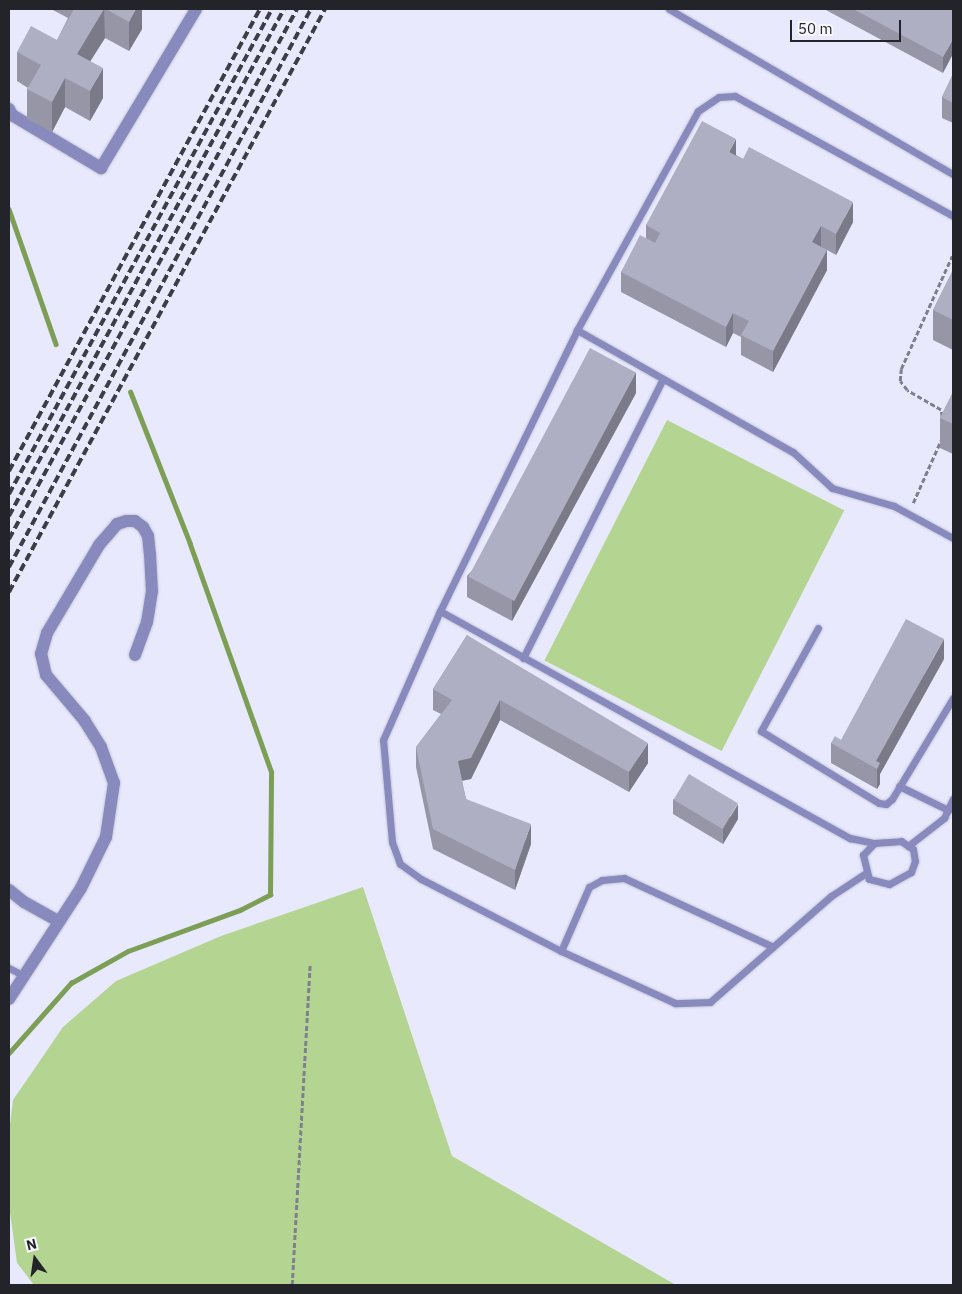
<!DOCTYPE html>
<style>
body{margin:0}
#map{position:relative;width:962px;height:1294px;overflow:hidden;background:#e8e9fd;font-family:"IBM Plex Sans",sans-serif}
div>[style]{position:absolute}
[style*='--x']{left:calc(var(--x)*1px);top:calc(var(--y)*1px);width:calc(var(--w)*1px);rotate:calc(var(--a)*1deg)}
.green>*{inset:0;background:#b4d592;transform-origin:0 0}
.stream>*{height:4.5px;margin:-2.25px;padding:0 2.25px;transform-origin:2.25px;border-radius:2.25px;background:#7c9f55}
.path>*{height:2.5px;margin-top:-1.25px;transform-origin:0;background:repeating-linear-gradient(90deg,#7f808d 0 5px,transparent 0 7.5px)}
.roads{filter:drop-shadow(0 0 1px #c5c5d7) drop-shadow(0 0 1px #c5c5d7)}
.service>*{height:7px;margin:-3.5px;padding:0 3.5px;transform-origin:3.5px;border-radius:3.5px;background:#888abd}
.minor>*{height:12px;margin:-6px;padding:0 6px;transform-origin:6px;border-radius:6px;background:#888abd}
.rail>*{height:4px;margin-top:-2px;transform-origin:0;background:repeating-linear-gradient(90deg,#3d3d46 0 8px,transparent 0 12px)}
.wall>*{inset:0;background:#9696a7}
.shaded-wall>*{inset:0;background:#7a7a88}
.building>*{inset:0;background:#aeafc2;transform-origin:0 0}
span{translate:-50% -50%;white-space:nowrap;text-align:center;line-height:1.15;-webkit-text-stroke:4.5px #f8f8fc;paint-order:stroke}
.frame{position:absolute;inset:0;border:10px solid #23232a;pointer-events:none}
.north{position:absolute;left:10px;top:1234px;width:50px;height:50px;-webkit-text-stroke:4px #f8f8fc;paint-order:stroke;rotate:346deg;font-size:14px;font-weight:700;line-height:20px;text-align:center;color:#23232a}
.north::after{content:'';display:block;margin:auto;width:18px;height:22px;background:#23232a;clip-path:polygon(50% 0,100% 100%,50% 72%,0 100%)}
.scale{position:absolute;left:790px;top:20px;width:111px;height:22px;box-sizing:border-box;border:2px solid #23232a;border-top:0;padding-left:6px;font-size:15px;line-height:18px;white-space:nowrap;color:#23232a;-webkit-text-stroke:4px #f8f8fc;paint-order:stroke}
</style>
<div id="map">
<div class="green">
<i style="left:667px;top:420px;width:199px;height:270px;rotate:27deg"></i>
<i style="clip-path:polygon(363px 887px,452px 1156px,676px 1285px,34px 1285px,17px 1263px,9px 1205px,9px 1133px,13px 1100px,63px 1027px,116px 981px,221px 936px)"></i>
</div>
<div class="stream">
<i style="--x:9;--y:209;--w:143;--a:70.8"></i>
<i style="--x:9;--y:1053;--w:94;--a:-48.5"></i>
<i style="--x:71;--y:983;--w:65;--a:-29.3"></i>
<i style="--x:128;--y:951;--w:119;--a:-20.1"></i>
<i style="--x:240;--y:910;--w:34;--a:-27"></i>
<i style="--x:270;--y:895;--w:123;--a:-89.5"></i>
<i style="--x:271;--y:772;--w:242;--a:-109.6"></i>
<i style="--x:190;--y:544;--w:163;--a:-111.5"></i>
</div>
<div class="path">
<i style="--x:942;--y:417;--w:7;--a:-98"></i>
<i style="--x:941;--y:410;--w:39;--a:-150"></i>
<i style="--x:907;--y:390;--w:11;--a:-128"></i>
<i style="--x:900;--y:381;--w:12;--a:-85"></i>
<i style="--x:901;--y:369;--w:124;--a:-65.7"></i>
<i style="--x:913;--y:503;--w:69;--a:-66"></i>
<i style="--x:292;--y:1285;--w:320;--a:-86.8"></i>
</div>
<div class="roads">
<div class="service">
<i style="--x:669;--y:9;--w:328;--a:30.2"></i>
<i style="--x:577;--y:330;--w:248;--a:29.5"></i>
<i style="--x:793;--y:452;--w:53;--a:42.7"></i>
<i style="--x:832;--y:488;--w:65;--a:16.2"></i>
<i style="--x:894;--y:506;--w:67;--a:28.5"></i>
<i style="--x:440;--y:611;--w:313;--a:-64"></i>
<i style="--x:577;--y:330;--w:250;--a:-61.1"></i>
<i style="--x:698;--y:111;--w:25;--a:-34"></i>
<i style="--x:719;--y:97;--w:16;--a:-4"></i>
<i style="--x:735;--y:96;--w:249;--a:28.8"></i>
<i style="--x:818;--y:628;--w:118;--a:119"></i>
<i style="--x:761;--y:731;--w:138;--a:31.4"></i>
<i style="--x:879;--y:803;--w:7;--a:8"></i>
<i style="--x:886;--y:804;--w:8;--a:-40"></i>
<i style="--x:892;--y:799;--w:118;--a:-58.9"></i>
<i style="--x:523;--y:658;--w:310;--a:-63.4"></i>
<i style="--x:899;--y:786;--w:55;--a:26.1"></i>
<i style="--x:908;--y:846;--w:46;--a:-37.9"></i>
<i style="--x:944;--y:818;--w:21;--a:-65"></i>
<i style="--x:866;--y:873;--w:42;--a:146.7"></i>
<i style="--x:831;--y:896;--w:161;--a:138.8"></i>
<i style="--x:710;--y:1002;--w:35;--a:178"></i>
<i style="--x:675;--y:1003;--w:125;--a:-155.5"></i>
<i style="--x:561;--y:951;--w:157;--a:-152.8"></i>
<i style="--x:421;--y:879;--w:26;--a:-144"></i>
<i style="--x:400;--y:864;--w:23;--a:-110"></i>
<i style="--x:392;--y:842;--w:102;--a:-95"></i>
<i style="--x:383;--y:740;--w:141;--a:-66.2"></i>
<i style="--x:440;--y:611;--w:469;--a:29"></i>
<i style="--x:850;--y:838;--w:25;--a:12"></i>
<i style="--x:874;--y:843;--w:27;--a:-4"></i>
<i style="--x:901;--y:841;--w:14;--a:34"></i>
<i style="--x:913;--y:849;--w:12;--a:81"></i>
<i style="--x:915;--y:861;--w:12;--a:110"></i>
<i style="--x:911;--y:872;--w:25;--a:151"></i>
<i style="--x:889;--y:884;--w:21;--a:-166"></i>
<i style="--x:869;--y:879;--w:25;--a:-104"></i>
<i style="--x:863;--y:855;--w:16;--a:-47"></i>
<i style="--x:561;--y:951;--w:70;--a:-66.4"></i>
<i style="--x:589;--y:887;--w:15;--a:-28"></i>
<i style="--x:602;--y:880;--w:22;--a:-5"></i>
<i style="--x:624;--y:878;--w:164;--a:24.8"></i>
<i style="--x:9;--y:968;--w:16;--a:27"></i>
</div>
<div class="minor">
<i style="--x:9;--y:109;--w:7;--a:63"></i>
<i style="--x:12;--y:115;--w:104;--a:30.8"></i>
<i style="--x:101;--y:168;--w:185;--a:-59.1"></i>
<i style="--x:9;--y:890;--w:19;--a:39"></i>
<i style="--x:24;--y:902;--w:39;--a:29"></i>
<i style="--x:9;--y:999;--w:132;--a:-57"></i>
<i style="--x:81;--y:888;--w:57;--a:-63.9"></i>
<i style="--x:106;--y:837;--w:55;--a:-81.6"></i>
<i style="--x:114;--y:783;--w:38;--a:-110"></i>
<i style="--x:101;--y:747;--w:31;--a:-122"></i>
<i style="--x:85;--y:721;--w:60;--a:-130.3"></i>
<i style="--x:46;--y:675;--w:22;--a:-103"></i>
<i style="--x:41;--y:654;--w:22;--a:-74"></i>
<i style="--x:47;--y:633;--w:102;--a:-59.4"></i>
<i style="--x:99;--y:545;--w:28;--a:-49"></i>
<i style="--x:117;--y:524;--w:9;--a:-18"></i>
<i style="--x:126;--y:521;--w:9;--a:0"></i>
<i style="--x:135;--y:521;--w:10;--a:37"></i>
<i style="--x:143;--y:527;--w:10;--a:61"></i>
<i style="--x:148;--y:536;--w:18;--a:84"></i>
<i style="--x:150;--y:554;--w:37;--a:87"></i>
<i style="--x:152;--y:591;--w:31;--a:99"></i>
<i style="--x:147;--y:622;--w:35;--a:110"></i>
</div>
</div>
<div class="rail">
<i style="--x:9;--y:471;--w:526;--a:-61.49"></i>
<i style="--x:9;--y:494;--w:552;--a:-61.53"></i>
<i style="--x:9;--y:516;--w:577;--a:-61.52"></i>
<i style="--x:9;--y:539;--w:603;--a:-61.48"></i>
<i style="--x:9;--y:567;--w:634;--a:-61.58"></i>
<i style="--x:9;--y:592;--w:663;--a:-61.54"></i>
</div>
<div class="wall">
<i style="clip-path:polygon(51px 9px,142px 9px,142px 29px,129px 51px,105px 38px,90px 61px,103px 98px,90px 121px,65px 107px,52px 132px,27px 119px,27px 89px,28px 88px,17px 81px,17px 52px,57px 40px,68px 18px)"></i>
<i style="clip-path:polygon(824px 9px,953px 9px,943px 73px)"></i>
<i style="clip-path:polygon(953px 74px,953px 123px,942px 118px,942px 97px)"></i>
<i style="clip-path:polygon(736px 155px,853px 222px,836px 255px,827px 250px,827px 270px,773px 372px,741px 355px,741px 337px,733px 333px,726px 347px,621px 292px,621px 272px,646px 238px,646px 225px)"></i>
<i style="clip-path:polygon(953px 270px,953px 350px,933px 340px,933px 310px)"></i>
<i style="clip-path:polygon(953px 392px,953px 454px,940px 448px,940px 418px)"></i>
<i style="clip-path:polygon(636px 393px,512px 621px,467px 597px,467px 576px)"></i>
<i style="clip-path:polygon(467px 635px,648px 763px,629px 792px,500px 720px,471px 779px,462px 781px,466px 799px,531px 844px,515px 890px,433px 849px,416px 767px,416px 747px,441px 714px,433px 710px,433px 689px)"></i>
<i style="clip-path:polygon(944px 659px,880px 774px,880px 784px,877px 789px,831px 763px,831px 743px,841px 740px)"></i>
<i style="clip-path:polygon(673px 799px,738px 819px,723px 844px,673px 814px)"></i>
</div>
<div class="shaded-wall">
<i style="clip-path:polygon(104px 9px,105px 38px,88px 65px,77px 54px)"></i>
<i style="clip-path:polygon(136px 9px,142px 9px,142px 29px,129px 51px,129px 22px)"></i>
<i style="clip-path:polygon(953px 39px,953px 54px,943px 73px,943px 57px)"></i>
<i style="clip-path:polygon(103px 68px,103px 98px,90px 121px,90px 91px)"></i>
<i style="clip-path:polygon(65px 78px,65px 107px,52px 132px,52px 102px)"></i>
<i style="clip-path:polygon(736px 139px,736px 159px,729px 152px)"></i>
<i style="clip-path:polygon(853px 202px,853px 222px,836px 255px,836px 234px)"></i>
<i style="clip-path:polygon(821px 226px,821px 247px,812px 242px)"></i>
<i style="clip-path:polygon(827px 250px,827px 270px,773px 372px,773px 351px)"></i>
<i style="clip-path:polygon(733px 313px,733px 333px,726px 347px,726px 327px)"></i>
<i style="clip-path:polygon(636px 372px,636px 393px,512px 621px,512px 601px)"></i>
<i style="clip-path:polygon(944px 639px,944px 659px,880px 774px,880px 784px,877px 789px,877px 769px,876px 761px)"></i>
<i style="clip-path:polygon(500px 700px,500px 720px,471px 779px,458px 781px,458px 761px)"></i>
<i style="clip-path:polygon(648px 743px,648px 763px,629px 792px,629px 772px)"></i>
<i style="clip-path:polygon(738px 804px,738px 819px,723px 844px,723px 829px)"></i>
<i style="clip-path:polygon(531px 824px,531px 844px,515px 890px,515px 870px)"></i>
</div>
<div class="building">
<i style="clip-path:polygon(74px 9px,104px 9px,77px 54px,103px 68px,90px 91px,65px 78px,52px 102px,27px 89px,41px 65px,17px 52px,31px 26px,57px 40px)"></i>
<i style="clip-path:polygon(106px 9px,136px 9px,129px 22px)"></i>
<i style="clip-path:polygon(853px 9px,953px 9px,953px 39px,943px 57px)"></i>
<i style="clip-path:polygon(953px 74px,953px 103px,942px 97px)"></i>
<i style="clip-path:polygon(702px 121px,736px 139px,729px 152px,743px 159px,749px 147px,853px 202px,836px 234px,821px 226px,812px 242px,827px 250px,773px 351px,741px 335px,749px 321px,733px 313px,726px 327px,621px 272px,640px 235px,655px 243px,660px 233px,646px 225px)"></i>
<i style="clip-path:polygon(953px 270px,953px 320px,933px 310px)"></i>
<i style="left:590px;top:348px;width:52px;height:259px;rotate:28deg"></i>
<i style="clip-path:polygon(953px 392px,953px 424px,940px 418px)"></i>
<i style="clip-path:polygon(906px 619px,944px 639px,876px 761px,880px 763px,877px 769px,831px 743px,835px 736px,841px 740px)"></i>
<i style="clip-path:polygon(467px 635px,648px 743px,629px 772px,500px 700px,471px 758px,458px 761px,466px 799px,531px 824px,515px 870px,433px 829px,416px 747px,452px 700px,433px 689px)"></i>
<i style="left:689px;top:774px;width:57px;height:30px;rotate:31deg"></i>
</div>
<div class="frame"></div>
<div class="north">N</div>
<div class="scale">50 m</div>
</div>
